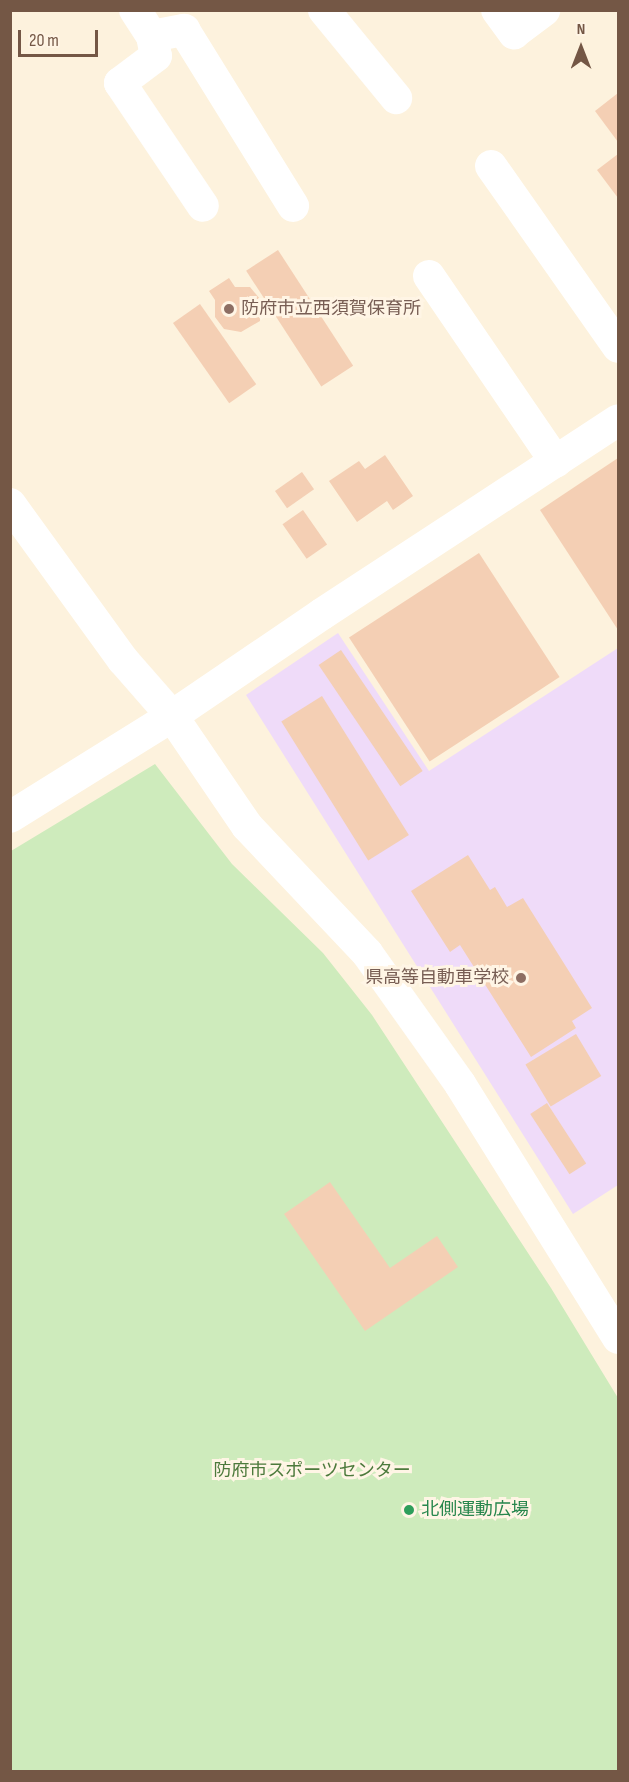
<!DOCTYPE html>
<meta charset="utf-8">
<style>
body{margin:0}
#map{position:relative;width:629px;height:1782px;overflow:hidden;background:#fdf2dd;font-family:"Sofia Sans Condensed","Noto Sans JP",sans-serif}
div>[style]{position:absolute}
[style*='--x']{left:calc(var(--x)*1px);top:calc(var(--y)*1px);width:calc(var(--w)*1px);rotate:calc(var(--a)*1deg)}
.education>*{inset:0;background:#efdbf9}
.green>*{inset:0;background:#ceebbc}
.building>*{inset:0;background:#f4cfb4;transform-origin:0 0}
.minor>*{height:32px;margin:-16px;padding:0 16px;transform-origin:16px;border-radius:16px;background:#fff}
.dots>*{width:16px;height:16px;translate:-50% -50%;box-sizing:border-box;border:3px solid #fff5e5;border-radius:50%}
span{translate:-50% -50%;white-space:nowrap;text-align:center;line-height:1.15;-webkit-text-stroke:6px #fff5e5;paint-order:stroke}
.education-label{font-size:18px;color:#785e54}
.left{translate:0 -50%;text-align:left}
.right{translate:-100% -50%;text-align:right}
.park-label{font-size:18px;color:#4d7a3c}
.leisure-label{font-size:18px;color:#27864d}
.frame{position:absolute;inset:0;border:12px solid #745745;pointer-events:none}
.north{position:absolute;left:551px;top:18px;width:60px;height:60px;-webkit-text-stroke:4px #fff5e5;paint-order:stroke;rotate:0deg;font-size:16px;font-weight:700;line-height:24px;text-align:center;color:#745745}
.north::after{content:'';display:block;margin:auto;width:21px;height:27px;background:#745745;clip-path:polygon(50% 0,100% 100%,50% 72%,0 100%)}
.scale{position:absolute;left:18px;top:30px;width:80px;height:27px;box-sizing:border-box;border:3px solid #745745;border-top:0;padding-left:8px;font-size:18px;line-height:21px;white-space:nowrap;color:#745745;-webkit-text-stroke:4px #fff5e5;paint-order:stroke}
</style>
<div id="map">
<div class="education">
<i style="clip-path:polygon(338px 633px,429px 771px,618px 648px,618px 1185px,573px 1214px,246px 695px)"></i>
</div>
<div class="green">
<i style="clip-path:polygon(155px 764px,232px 864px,323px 953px,372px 1015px,551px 1288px,618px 1398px,618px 1771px,11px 1772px,11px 851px)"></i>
</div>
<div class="building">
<i style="clip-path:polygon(618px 93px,618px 142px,595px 111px)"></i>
<i style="clip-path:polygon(618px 154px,618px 198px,597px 170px)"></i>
<i style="left:278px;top:250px;width:138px;height:38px;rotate:57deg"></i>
<i style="clip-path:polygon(229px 278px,235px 287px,250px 287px,260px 299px,260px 321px,241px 332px,224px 329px,215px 317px,215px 300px,209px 291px)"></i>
<i style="left:200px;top:304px;width:98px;height:33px;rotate:55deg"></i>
<i style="clip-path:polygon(385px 455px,413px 496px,393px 510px,387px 501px,357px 522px,329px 481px,359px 461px,365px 469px)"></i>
<i style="clip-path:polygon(618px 458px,618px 630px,540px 510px)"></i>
<i style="left:302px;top:472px;width:21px;height:33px;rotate:55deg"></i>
<i style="left:303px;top:510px;width:42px;height:25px;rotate:55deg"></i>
<i style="left:479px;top:553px;width:148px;height:155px;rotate:57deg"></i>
<i style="left:341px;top:650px;width:146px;height:27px;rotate:56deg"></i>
<i style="left:322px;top:696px;width:164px;height:48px;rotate:58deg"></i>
<i style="clip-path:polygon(468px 855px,490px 890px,495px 887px,507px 907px,523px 898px,592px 1008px,572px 1021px,576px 1028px,531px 1057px,460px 945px,450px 952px,411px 891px)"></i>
<i style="left:576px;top:1034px;width:49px;height:59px;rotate:59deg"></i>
<i style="left:547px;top:1103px;width:72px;height:20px;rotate:57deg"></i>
<i style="clip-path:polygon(330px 1182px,390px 1268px,437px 1236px,458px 1267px,365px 1331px,284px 1214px)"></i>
</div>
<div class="minor">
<i style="--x:135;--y:10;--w:31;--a:57"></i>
<i style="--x:152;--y:36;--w:20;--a:79"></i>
<i style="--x:156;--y:56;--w:45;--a:143.1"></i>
<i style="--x:120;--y:83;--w:148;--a:56"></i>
<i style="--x:324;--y:10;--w:114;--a:50.7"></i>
<i style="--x:497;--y:10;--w:29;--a:54"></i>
<i style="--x:514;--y:33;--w:38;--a:-37"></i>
<i style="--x:152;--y:36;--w:33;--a:-11"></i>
<i style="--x:184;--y:30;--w:207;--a:58.2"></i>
<i style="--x:491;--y:166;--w:221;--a:54.9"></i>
<i style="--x:429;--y:276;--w:225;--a:55.7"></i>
<i style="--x:10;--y:504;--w:193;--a:54.1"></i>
<i style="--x:123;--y:660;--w:74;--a:48.8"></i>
<i style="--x:172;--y:716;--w:133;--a:55.7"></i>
<i style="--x:247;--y:826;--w:175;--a:46.6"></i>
<i style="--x:367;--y:953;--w:161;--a:54.6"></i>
<i style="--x:460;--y:1084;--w:299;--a:58.1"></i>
<i style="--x:10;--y:817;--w:191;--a:-31.9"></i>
<i style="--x:172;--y:716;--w:181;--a:-34.2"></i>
<i style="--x:322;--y:614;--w:354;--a:-33.2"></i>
</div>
<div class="dots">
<i style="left:229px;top:309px;background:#8d6e63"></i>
<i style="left:521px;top:978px;background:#8d6e63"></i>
<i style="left:409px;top:1510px;background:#2e9e5b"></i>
</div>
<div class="education-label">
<span class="left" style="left:241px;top:309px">防府市立西須賀保育所</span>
<span class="right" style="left:509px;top:978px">県高等自動車学校</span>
</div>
<div class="park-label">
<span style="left:312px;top:1471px">防府市スポーツセンター</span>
</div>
<div class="leisure-label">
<span class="left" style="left:421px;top:1510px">北側運動広場</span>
</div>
<div class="frame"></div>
<div class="north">N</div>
<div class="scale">20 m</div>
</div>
